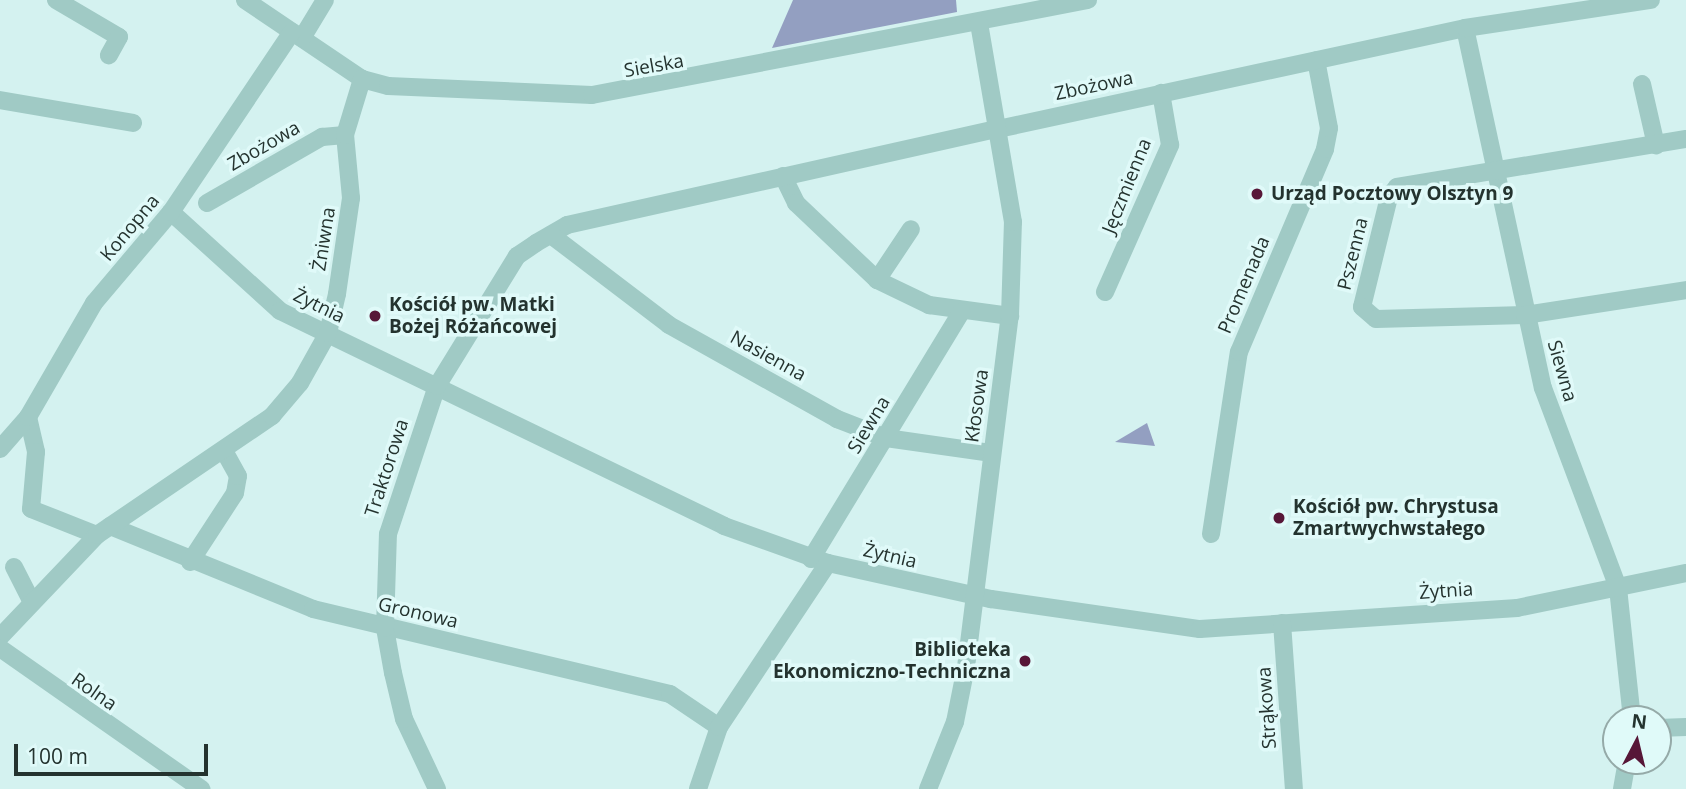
<!DOCTYPE html>
<meta charset="utf-8">
<style>
body{margin:0}
#map{position:relative;width:1686px;height:789px;overflow:hidden;background:#d4f2f0;font-family:"Open Sans",sans-serif}
div>[style]{position:absolute}
[style*='--x']{left:calc(var(--x)*1px);top:calc(var(--y)*1px);width:calc(var(--w)*1px);rotate:calc(var(--a)*1deg)}
.green>*{inset:0;background:#939fc1}
.minor>*{height:18px;margin:-9px;padding:0 9px;transform-origin:9px;border-radius:9px;background:#a0cac5}
.dots>*{width:19px;height:19px;translate:-50% -50%;box-sizing:border-box;border:4px solid #e0faf9;border-radius:50%}
span{translate:-50% -50%;white-space:nowrap;text-align:center;line-height:1.15;-webkit-text-stroke:7px #e0faf9;paint-order:stroke}
.street-label{font-size:19px;color:#24332f}
.poi-label{font-size:19px;color:#24332f;font-weight:700}
.left{translate:0 -50%;text-align:left}
.right{translate:-100% -50%;text-align:right}
.north{position:absolute;left:1602px;top:705px;width:70px;height:70px;box-sizing:border-box;background:#e0faf9;border:2px solid #95aaa8;border-radius:50%;rotate:7deg;font-size:19px;font-weight:700;line-height:28px;text-align:center;color:#24332f}
.north::after{content:'';display:block;margin:auto;width:24px;height:32px;background:#571738;clip-path:polygon(50% 0,100% 100%,50% 72%,0 100%)}
.scale{position:absolute;left:14px;top:744px;width:194px;height:32px;box-sizing:border-box;border:4px solid #24332f;border-top:0;padding-left:9px;font-size:21px;line-height:24px;white-space:nowrap;color:#24332f;-webkit-text-stroke:5px #e0faf9;paint-order:stroke}
</style>
<div id="map">
<div class="green">
<i style="clip-path:polygon(793px 0,956px 0,957px 12px,772px 48px)"></i>
<i style="clip-path:polygon(1147px 423px,1155px 446px,1115px 442px)"></i>
</div>
<div class="minor">
<i style="--x:56;--y:0;--w:73;--a:30.4"></i>
<i style="--x:119;--y:37;--w:21;--a:119"></i>
<i style="--x:245;--y:0;--w:141;--a:34"></i>
<i style="--x:362;--y:79;--w:27;--a:15"></i>
<i style="--x:388;--y:86;--w:204;--a:2.5"></i>
<i style="--x:592;--y:95;--w:505;--a:-10.84"></i>
<i style="--x:1465;--y:28;--w:368;--a:77.8"></i>
<i style="--x:1543;--y:388;--w:214;--a:69.4"></i>
<i style="--x:1618;--y:588;--w:132;--a:83.9"></i>
<i style="--x:302;--y:38;--w:44;--a:-58.8"></i>
<i style="--x:1642;--y:84;--w:63;--a:77.1"></i>
<i style="--x:0;--y:100;--w:135;--a:9.8"></i>
<i style="--x:1686;--y:139;--w:293;--a:170.6"></i>
<i style="--x:1397;--y:187;--w:13;--a:129"></i>
<i style="--x:1389;--y:197;--w:113;--a:103.8"></i>
<i style="--x:1362;--y:307;--w:18;--a:41"></i>
<i style="--x:1376;--y:319;--w:149;--a:-1.5"></i>
<i style="--x:1525;--y:315;--w:163;--a:-8.8"></i>
<i style="--x:783;--y:176;--w:30;--a:64"></i>
<i style="--x:796;--y:203;--w:112;--a:43.5"></i>
<i style="--x:877;--y:280;--w:58;--a:25.7"></i>
<i style="--x:929;--y:305;--w:82;--a:7.7"></i>
<i style="--x:207;--y:203;--w:133;--a:-29.9"></i>
<i style="--x:322;--y:137;--w:23;--a:-5"></i>
<i style="--x:171;--y:212;--w:147;--a:42.2"></i>
<i style="--x:280;--y:311;--w:493;--a:25.8"></i>
<i style="--x:724;--y:526;--w:110;--a:19.6"></i>
<i style="--x:828;--y:563;--w:167;--a:12.5"></i>
<i style="--x:991;--y:599;--w:211;--a:8.2"></i>
<i style="--x:1200;--y:629;--w:318;--a:-3.8"></i>
<i style="--x:1517;--y:608;--w:173;--a:-11.7"></i>
<i style="--x:551;--y:235;--w:148;--a:37.3"></i>
<i style="--x:669;--y:325;--w:193;--a:29.2"></i>
<i style="--x:837;--y:419;--w:53;--a:21.2"></i>
<i style="--x:886;--y:438;--w:107;--a:8.1"></i>
<i style="--x:877;--y:280;--w:61;--a:-56.3"></i>
<i style="--x:1105;--y:292;--w:161;--a:-66.1"></i>
<i style="--x:1170;--y:145;--w:53;--a:-99.8"></i>
<i style="--x:28;--y:417;--w:36;--a:77"></i>
<i style="--x:36;--y:452;--w:57;--a:95"></i>
<i style="--x:31;--y:509;--w:71;--a:21.5"></i>
<i style="--x:0;--y:449;--w:43;--a:-48.8"></i>
<i style="--x:28;--y:417;--w:132;--a:-59.9"></i>
<i style="--x:94;--y:303;--w:119;--a:-49.8"></i>
<i style="--x:171;--y:212;--w:217;--a:-56.1"></i>
<i style="--x:110;--y:526;--w:219;--a:22.2"></i>
<i style="--x:313;--y:609;--w:367;--a:13.4"></i>
<i style="--x:670;--y:694;--w:59;--a:34"></i>
<i style="--x:1211;--y:534;--w:184;--a:-81.3"></i>
<i style="--x:1239;--y:352;--w:220;--a:-67"></i>
<i style="--x:1325;--y:149;--w:21;--a:-79"></i>
<i style="--x:1329;--y:128;--w:69;--a:-100.8"></i>
<i style="--x:811;--y:559;--w:289;--a:-58.7"></i>
<i style="--x:190;--y:562;--w:82;--a:-56.9"></i>
<i style="--x:235;--y:493;--w:17;--a:-80"></i>
<i style="--x:238;--y:476;--w:29;--a:-119"></i>
<i style="--x:14;--y:567;--w:36;--a:63"></i>
<i style="--x:1282;--y:623;--w:166;--a:85.9"></i>
<i style="--x:0;--y:637;--w:141;--a:-46.4"></i>
<i style="--x:97;--y:535;--w:212;--a:-34.2"></i>
<i style="--x:272;--y:416;--w:43;--a:-49.7"></i>
<i style="--x:300;--y:383;--w:57;--a:-60.8"></i>
<i style="--x:328;--y:333;--w:40;--a:-77"></i>
<i style="--x:337;--y:294;--w:97;--a:-81.7"></i>
<i style="--x:351;--y:198;--w:63;--a:-95.4"></i>
<i style="--x:345;--y:135;--w:59;--a:-73.1"></i>
<i style="--x:0;--y:648;--w:246;--a:35"></i>
<i style="--x:1658;--y:728;--w:28;--a:-2"></i>
<i style="--x:437;--y:789;--w:77;--a:-115.2"></i>
<i style="--x:404;--y:719;--w:47;--a:-103.4"></i>
<i style="--x:393;--y:673;--w:46;--a:-100.1"></i>
<i style="--x:385;--y:628;--w:94;--a:-88.2"></i>
<i style="--x:388;--y:534;--w:156;--a:-71.7"></i>
<i style="--x:437;--y:386;--w:153;--a:-58.4"></i>
<i style="--x:517;--y:256;--w:23;--a:-34"></i>
<i style="--x:536;--y:243;--w:36;--a:-30"></i>
<i style="--x:567;--y:225;--w:442;--a:-12.6"></i>
<i style="--x:998;--y:129;--w:478;--a:-12.2"></i>
<i style="--x:1465;--y:28;--w:188;--a:-8.6"></i>
<i style="--x:698;--y:789;--w:65;--a:-71.3"></i>
<i style="--x:719;--y:727;--w:197;--a:-56.4"></i>
<i style="--x:928;--y:789;--w:72;--a:-68.1"></i>
<i style="--x:955;--y:722;--w:56;--a:-78.7"></i>
<i style="--x:966;--y:667;--w:354;--a:-82.9"></i>
<i style="--x:1010;--y:316;--w:94;--a:-88.2"></i>
<i style="--x:1013;--y:222;--w:201;--a:-99.7"></i>
<i style="--x:1622;--y:789;--w:28;--a:-80"></i>
</div>
<div class="dots">
<i style="left:1257px;top:194px;background:#571738"></i>
<i style="left:375px;top:316px;background:#571738"></i>
<i style="left:1279px;top:518px;background:#571738"></i>
<i style="left:1025px;top:661px;background:#571738"></i>
</div>
<div class="street-label">
<span style="left:654px;top:66px;rotate:-10deg">Sielska</span>
<span style="left:1094px;top:86px;rotate:-12deg">Zbożowa</span>
<span style="left:264px;top:146px;rotate:-30deg">Zbożowa</span>
<span style="left:1127px;top:186px;rotate:-68deg">Jęczmienna</span>
<span style="left:130px;top:228px;rotate:-50deg">Konopna</span>
<span style="left:324px;top:239px;rotate:-81deg">Żniwna</span>
<span style="left:1353px;top:254px;rotate:-76deg">Pszenna</span>
<span style="left:1244px;top:285px;rotate:-67deg">Promenada</span>
<span style="left:319px;top:306px;rotate:26deg">Żytnia</span>
<span style="left:768px;top:356px;rotate:29deg">Nasienna</span>
<span style="left:1562px;top:371px;rotate:74deg">Siewna</span>
<span style="left:977px;top:406px;rotate:-82deg">Kłosowa</span>
<span style="left:869px;top:425px;rotate:-59deg">Siewna</span>
<span style="left:387px;top:468px;rotate:-72deg">Traktorowa</span>
<span style="left:890px;top:556px;rotate:13deg">Żytnia</span>
<span style="left:1446px;top:591px;rotate:-4deg">Żytnia</span>
<span style="left:418px;top:613px;rotate:13deg">Gronowa</span>
<span style="left:94px;top:692px;rotate:35deg">Rolna</span>
<span style="left:1267px;top:708px;rotate:-94deg">Strąkowa</span>
</div>
<div class="poi-label">
<span class="left" style="left:1271px;top:194px">Urząd Pocztowy Olsztyn 9</span>
<span class="left" style="left:389px;top:316px">Kościół pw. Matki<br>Bożej Różańcowej</span>
<span class="left" style="left:1293px;top:518px">Kościół pw. Chrystusa<br>Zmartwychwstałego</span>
<span class="right" style="left:1011px;top:661px">Biblioteka<br>Ekonomiczno-Techniczna</span>
</div>
<div class="north">N</div>
<div class="scale">100 m</div>
</div>
